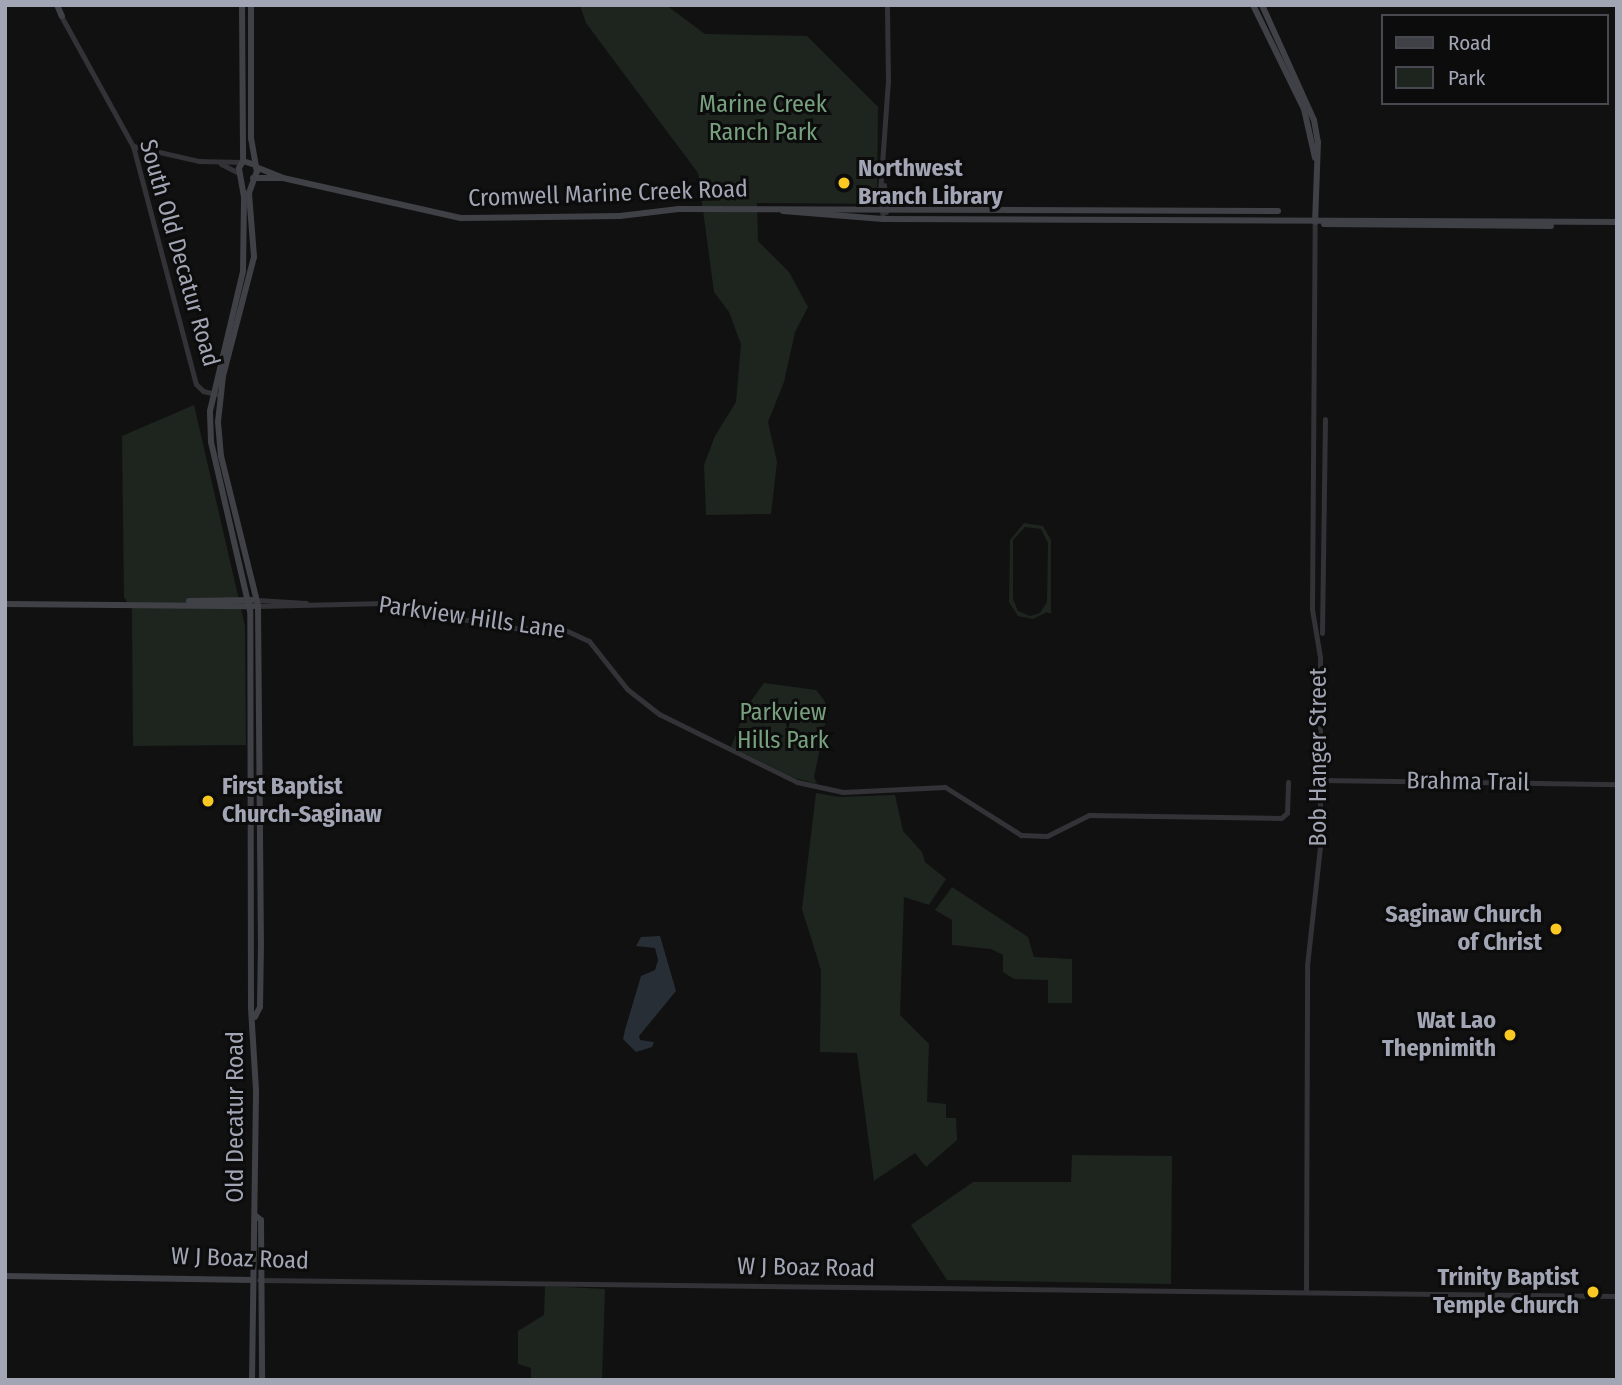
<!DOCTYPE html>
<style>
body{margin:0}
#map{position:relative;width:1622px;height:1385px;overflow:hidden;background:#111112;font-family:"Fira Sans Condensed",sans-serif}
div>[style]{position:absolute}
[style*='--x']{left:calc(var(--x)*1px);top:calc(var(--y)*1px);width:calc(var(--w)*1px);rotate:calc(var(--a)*1deg)}
.green>*{inset:0;background:#1d251e}
.water>*{inset:0;background:#272e36}
.tertiary>*{height:5px;margin:-2.5px;padding:0 2.5px;transform-origin:2.5px;border-radius:2.5px;background:#323237}
.secondary>*{height:6px;margin:-3px;padding:0 3px;transform-origin:3px;border-radius:3px;background:#3f4147}
.dots>*{width:19px;height:19px;translate:-50% -50%;box-sizing:border-box;border:4px solid #0c0c0d;border-radius:50%}
span{translate:-50% -50%;white-space:nowrap;text-align:center;line-height:1.15;-webkit-text-stroke:6px #0c0c0d;paint-order:stroke}
.park-label{font-size:24px;color:#77a07e}
.poi-label{font-size:24px;color:#a1a5b4;font-weight:700}
.left{translate:0 -50%;text-align:left}
.right{translate:-100% -50%;text-align:right}
.street-label{font-size:24px;color:#a1a5b4}
.frame{position:absolute;inset:0;border:7px solid #a1a5b4;pointer-events:none}
.legend{position:absolute;left:1381px;top:14px;width:228px;height:91px;box-sizing:border-box;background:#0c0c0d;border:2px solid #484950;margin:0;padding:9px 12px;list-style:none;font-size:21px;color:#a1a5b4}
.legend li{display:flex;align-items:center;gap:14px;height:35px}
.legend b{width:35px;border:2px solid #484950}
</style>
<div id="map">
<div class="green">
<i style="clip-path:polygon(580px 5px,666px 5px,705px 34px,807px 36px,878px 107px,877px 204px,757px 203px,758px 241px,789px 272px,808px 307px,795px 332px,784px 382px,768px 422px,777px 462px,771px 514px,706px 515px,704px 465px,715px 436px,736px 402px,741px 344px,729px 312px,714px 292px,698px 173px,586px 23px)"></i>
<i style="clip-path:polygon(194px 405px,245px 626px,246px 745px,133px 746px,132px 609px,124px 597px,122px 436px)"></i>
<i style="clip-path:polygon(evenodd,1024px 523px,1043px 526px,1051px 540px,1051px 614px,1047px 612px,1033px 619px,1018px 616px,1009px 602px,1010px 540px,1024px 523px,1025px 527px,1041px 529px,1048px 543px,1047px 602px,1040px 613px,1030px 616px,1018px 611px,1013px 599px,1013px 540px,1025px 527px)"></i>
<i style="clip-path:polygon(764px 683px,816px 690px,824px 700px,828px 710px,814px 777px,817px 784px,795px 778px,731px 747px,746px 708px)"></i>
<i style="clip-path:polygon(816px 793px,839px 797px,895px 795px,903px 831px,922px 852px,925px 862px,946px 879px,929px 905px,904px 897px,900px 1015px,929px 1044px,927px 1102px,946px 1104px,946px 1118px,956px 1118px,957px 1140px,926px 1167px,915px 1153px,874px 1181px,857px 1053px,820px 1052px,821px 970px,802px 909px)"></i>
<i style="clip-path:polygon(952px 887px,1028px 937px,1034px 957px,1072px 959px,1072px 1003px,1048px 1003px,1048px 980px,1014px 979px,1003px 972px,1003px 955px,991px 949px,952px 945px,952px 920px,935px 910px)"></i>
<i style="clip-path:polygon(1072px 1155px,1172px 1156px,1171px 1284px,947px 1280px,911px 1225px,973px 1182px,1071px 1182px)"></i>
<i style="clip-path:polygon(545px 1286px,605px 1289px,602px 1380px,531px 1380px,531px 1368px,518px 1364px,518px 1331px,544px 1315px)"></i>
</div>
<div class="water">
<i style="clip-path:polygon(660px 936px,676px 991px,639px 1036px,640px 1040px,654px 1042px,652px 1047px,636px 1052px,623px 1039px,625px 1030px,641px 976px,655px 970px,658px 960px,655px 948px,636px 946px,641px 937px)"></i>
</div>
<div class="tertiary">
<i style="--x:60;--y:14;--w:151;--a:61.1"></i>
<i style="--x:133;--y:146;--w:246;--a:75.2"></i>
<i style="--x:196;--y:384;--w:10;--a:45"></i>
<i style="--x:203;--y:391;--w:13;--a:13"></i>
<i style="--x:133;--y:146;--w:68;--a:12.8"></i>
<i style="--x:199;--y:161;--w:43;--a:1.3"></i>
<i style="--x:221;--y:164;--w:20;--a:27"></i>
<i style="--x:884;--y:185;--w:27;--a:86"></i>
<i style="--x:883;--y:219;--w:27;--a:-96"></i>
<i style="--x:880;--y:192;--w:111;--a:-85.9"></i>
<i style="--x:888;--y:81;--w:76;--a:-90.8"></i>
<i style="--x:257;--y:600;--w:49;--a:3.5"></i>
<i style="--x:258;--y:606;--w:126;--a:-1.4"></i>
<i style="--x:384;--y:603;--w:125;--a:11.6"></i>
<i style="--x:506;--y:628;--w:57;--a:1"></i>
<i style="--x:563;--y:629;--w:29;--a:25"></i>
<i style="--x:589;--y:641;--w:61;--a:51.6"></i>
<i style="--x:627;--y:689;--w:41;--a:38"></i>
<i style="--x:659;--y:714;--w:154;--a:26.2"></i>
<i style="--x:797;--y:782;--w:47;--a:12.3"></i>
<i style="--x:843;--y:792;--w:102;--a:-2.8"></i>
<i style="--x:945;--y:787;--w:90;--a:32.3"></i>
<i style="--x:1021;--y:835;--w:26;--a:2"></i>
<i style="--x:1047;--y:836;--w:47;--a:-26.6"></i>
<i style="--x:1089;--y:815;--w:192;--a:0.9"></i>
<i style="--x:1281;--y:818;--w:8;--a:-40"></i>
<i style="--x:1287;--y:813;--w:31;--a:-88"></i>
<i style="--x:1322;--y:633;--w:214;--a:-89.2"></i>
<i style="--x:1320;--y:780;--w:297;--a:0.8"></i>
<i style="--x:259;--y:1280;--w:1358;--a:0.68"></i>
<i style="--x:1306;--y:1292;--w:326;--a:-89.8"></i>
<i style="--x:1307;--y:966;--w:121;--a:-83.8"></i>
<i style="--x:1320;--y:846;--w:189;--a:-90"></i>
<i style="--x:1320;--y:657;--w:49;--a:-99.5"></i>
<i style="--x:1312;--y:609;--w:387;--a:-89.6"></i>
</div>
<div class="secondary">
<i style="--x:57;--y:5;--w:12;--a:66"></i>
<i style="--x:242;--y:5;--w:156;--a:89.6"></i>
<i style="--x:251;--y:5;--w:133;--a:90"></i>
<i style="--x:251;--y:138;--w:34;--a:80"></i>
<i style="--x:257;--y:171;--w:23;--a:110"></i>
<i style="--x:249;--y:193;--w:64;--a:85.5"></i>
<i style="--x:254;--y:257;--w:123;--a:104.6"></i>
<i style="--x:223;--y:376;--w:46;--a:96.2"></i>
<i style="--x:218;--y:422;--w:34;--a:85"></i>
<i style="--x:221;--y:456;--w:154;--a:76.1"></i>
<i style="--x:258;--y:606;--w:337;--a:89.5"></i>
<i style="--x:261;--y:943;--w:64;--a:90.9"></i>
<i style="--x:260;--y:1007;--w:11;--a:117"></i>
<i style="--x:1253;--y:5;--w:116;--a:63.9"></i>
<i style="--x:1304;--y:109;--w:50;--a:77.3"></i>
<i style="--x:1262;--y:5;--w:126;--a:65.7"></i>
<i style="--x:1314;--y:120;--w:22;--a:80"></i>
<i style="--x:1318;--y:142;--w:80;--a:92.1"></i>
<i style="--x:256;--y:167;--w:29;--a:22"></i>
<i style="--x:283;--y:178;--w:182;--a:12.7"></i>
<i style="--x:461;--y:218;--w:159;--a:-0.7"></i>
<i style="--x:620;--y:216;--w:59;--a:-6.8"></i>
<i style="--x:679;--y:209;--w:599;--a:0.19"></i>
<i style="--x:253;--y:178;--w:28;--a:0"></i>
<i style="--x:783;--y:211;--w:100;--a:4.6"></i>
<i style="--x:883;--y:219;--w:734;--a:0.23"></i>
<i style="--x:1324;--y:224;--w:227;--a:0.5"></i>
<i style="--x:189;--y:601;--w:63;--a:-0.9"></i>
<i style="--x:5;--y:604;--w:248;--a:0.5"></i>
<i style="--x:256;--y:1216;--w:6;--a:39"></i>
<i style="--x:261;--y:1220;--w:160;--a:89.6"></i>
<i style="--x:5;--y:1276;--w:247;--a:0.9"></i>
<i style="--x:252;--y:1380;--w:290;--a:-89.2"></i>
<i style="--x:256;--y:1090;--w:82;--a:-93.5"></i>
<i style="--x:251;--y:1008;--w:397;--a:-90.1"></i>
<i style="--x:250;--y:611;--w:173;--a:-103"></i>
<i style="--x:211;--y:442;--w:31;--a:-92"></i>
<i style="--x:210;--y:411;--w:144;--a:-76.7"></i>
<i style="--x:243;--y:271;--w:74;--a:-89.2"></i>
<i style="--x:244;--y:197;--w:29;--a:-100"></i>
<i style="--x:239;--y:168;--w:8;--a:-60"></i>
<i style="--x:243;--y:161;--w:13;--a:18"></i>
</div>
<div class="dots">
<i style="left:844px;top:183px;background:#f9c822"></i>
<i style="left:208px;top:801px;background:#f9c822"></i>
<i style="left:1556px;top:929px;background:#f9c822"></i>
<i style="left:1510px;top:1035px;background:#f9c822"></i>
<i style="left:1593px;top:1292px;background:#f9c822"></i>
</div>
<div class="park-label">
<span style="left:763px;top:119px">Marine Creek<br>Ranch Park</span>
<span style="left:783px;top:727px">Parkview<br>Hills Park</span>
</div>
<div class="poi-label">
<span class="left" style="left:858px;top:183px">Northwest<br>Branch Library</span>
<span class="left" style="left:222px;top:801px">First Baptist<br>Church-Saginaw</span>
<span class="right" style="left:1542px;top:929px">Saginaw Church<br>of Christ</span>
<span class="right" style="left:1496px;top:1035px">Wat Lao<br>Thepnimith</span>
<span class="right" style="left:1579px;top:1292px">Trinity Baptist<br>Temple Church</span>
</div>
<div class="street-label">
<span style="left:608px;top:194px;rotate:-2deg">Cromwell Marine Creek Road</span>
<span style="left:179px;top:253px;rotate:74deg">South Old Decatur Road</span>
<span style="left:472px;top:618px;rotate:8deg">Parkview Hills Lane</span>
<span style="left:1319px;top:757px;rotate:-90deg">Bob Hanger Street</span>
<span style="left:1468px;top:782px;rotate:1deg">Brahma Trail</span>
<span style="left:236px;top:1117px;rotate:-90deg">Old Decatur Road</span>
<span style="left:240px;top:1259px;rotate:2deg">W J Boaz Road</span>
<span style="left:806px;top:1268px;rotate:1deg">W J Boaz Road</span>
</div>
<div class="frame"></div>
<ul class="legend">
<li><b style="height:9px;background:#3f4147"></b>Road</li>
<li><b style="height:19px;background:#1d251e"></b>Park</li>
</ul>
</div>
